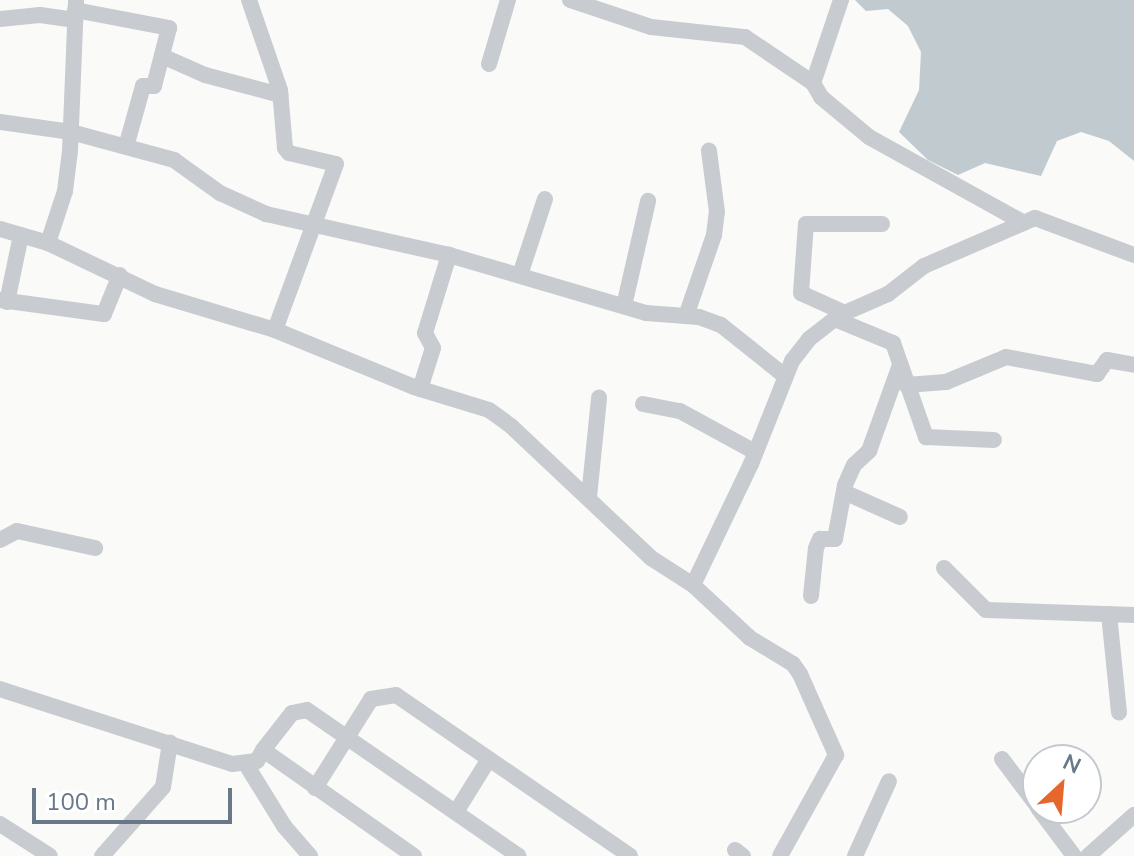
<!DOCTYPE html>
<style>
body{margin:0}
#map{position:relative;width:1134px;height:856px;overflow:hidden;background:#fafaf8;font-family:"Nunito Sans",sans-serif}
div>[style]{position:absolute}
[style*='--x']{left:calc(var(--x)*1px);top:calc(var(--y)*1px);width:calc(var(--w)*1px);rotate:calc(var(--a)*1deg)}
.water>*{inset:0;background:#c1cacf}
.street>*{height:16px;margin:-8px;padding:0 8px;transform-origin:8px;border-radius:8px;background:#c8cbcf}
span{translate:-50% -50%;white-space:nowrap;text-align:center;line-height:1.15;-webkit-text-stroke:8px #fff;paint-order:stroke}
.north{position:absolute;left:1022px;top:744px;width:80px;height:80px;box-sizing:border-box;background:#fff;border:2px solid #c3c9d0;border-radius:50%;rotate:26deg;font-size:22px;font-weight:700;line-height:32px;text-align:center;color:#697889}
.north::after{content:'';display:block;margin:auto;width:28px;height:36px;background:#e5672d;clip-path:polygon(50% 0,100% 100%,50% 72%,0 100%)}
.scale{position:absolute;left:32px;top:788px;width:200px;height:36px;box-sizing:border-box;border:4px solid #697889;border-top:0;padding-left:10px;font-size:24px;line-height:28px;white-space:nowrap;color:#697889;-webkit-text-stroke:6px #fff;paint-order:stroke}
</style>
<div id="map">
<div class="water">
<i style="clip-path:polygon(855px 0,1134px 0,1134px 161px,1109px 141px,1081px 132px,1057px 141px,1041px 176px,985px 163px,958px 175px,928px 160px,899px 132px,919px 90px,921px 52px,908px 26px,888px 9px,866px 11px)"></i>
</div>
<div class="street">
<i style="--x:249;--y:0;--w:95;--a:71"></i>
<i style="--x:280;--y:90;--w:58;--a:85.1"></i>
<i style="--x:285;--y:148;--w:6;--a:51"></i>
<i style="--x:289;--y:153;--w:48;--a:13.2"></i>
<i style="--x:336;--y:164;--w:177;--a:110.2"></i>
<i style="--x:570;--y:0;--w:85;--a:18.4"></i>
<i style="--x:651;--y:27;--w:95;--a:6.1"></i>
<i style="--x:745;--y:37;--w:82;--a:34.1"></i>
<i style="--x:841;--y:0;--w:88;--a:108.6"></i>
<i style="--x:813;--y:83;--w:16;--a:60"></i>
<i style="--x:821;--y:97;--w:62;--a:39.8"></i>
<i style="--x:869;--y:137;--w:177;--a:29"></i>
<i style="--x:75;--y:10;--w:96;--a:10.8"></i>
<i style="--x:169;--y:28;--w:60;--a:104.5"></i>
<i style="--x:154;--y:86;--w:11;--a:180"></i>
<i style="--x:143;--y:86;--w:63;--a:105.6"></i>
<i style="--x:0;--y:19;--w:40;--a:-5.7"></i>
<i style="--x:40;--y:15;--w:34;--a:8"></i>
<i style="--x:162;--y:56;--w:47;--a:23.8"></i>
<i style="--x:205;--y:75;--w:78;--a:14.9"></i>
<i style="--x:489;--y:64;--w:67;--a:-73.5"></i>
<i style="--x:0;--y:122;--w:72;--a:8"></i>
<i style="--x:71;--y:132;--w:107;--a:15.2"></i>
<i style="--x:174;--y:160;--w:57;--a:35.7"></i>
<i style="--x:220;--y:193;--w:51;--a:24.5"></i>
<i style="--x:266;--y:214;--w:188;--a:12.6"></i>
<i style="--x:449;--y:255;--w:205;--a:16.4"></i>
<i style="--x:646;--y:313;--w:53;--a:4.3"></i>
<i style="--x:699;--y:317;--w:23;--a:20"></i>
<i style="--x:721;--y:325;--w:82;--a:38.6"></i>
<i style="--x:0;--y:229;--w:50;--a:16.3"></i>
<i style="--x:48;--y:243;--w:119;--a:25.5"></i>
<i style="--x:155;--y:294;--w:125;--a:16.7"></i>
<i style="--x:275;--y:330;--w:150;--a:22.3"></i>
<i style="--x:414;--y:387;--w:78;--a:17"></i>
<i style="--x:489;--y:410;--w:27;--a:36"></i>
<i style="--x:511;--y:426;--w:192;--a:43.3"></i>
<i style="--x:651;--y:558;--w:50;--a:32.7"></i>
<i style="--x:693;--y:585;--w:78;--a:42.9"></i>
<i style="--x:750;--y:638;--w:50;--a:31.2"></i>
<i style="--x:793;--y:664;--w:12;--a:55"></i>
<i style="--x:800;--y:674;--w:89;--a:66"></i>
<i style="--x:836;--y:755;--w:115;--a:119"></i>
<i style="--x:48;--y:243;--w:55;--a:-71.9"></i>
<i style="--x:65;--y:191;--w:40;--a:-82.9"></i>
<i style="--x:70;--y:151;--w:151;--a:-87.7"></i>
<i style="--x:520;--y:275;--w:80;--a:-71.8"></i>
<i style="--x:0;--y:300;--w:105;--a:7.7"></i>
<i style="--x:104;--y:314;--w:42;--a:-67.7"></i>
<i style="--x:7;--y:302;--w:68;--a:-78.2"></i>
<i style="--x:624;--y:306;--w:108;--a:-77.1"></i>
<i style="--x:845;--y:313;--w:48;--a:-155.6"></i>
<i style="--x:801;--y:293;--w:69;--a:-85.9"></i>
<i style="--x:806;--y:224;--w:76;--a:0"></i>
<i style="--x:686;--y:316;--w:86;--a:-70.9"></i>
<i style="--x:714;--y:235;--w:23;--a:-83"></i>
<i style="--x:717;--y:212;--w:62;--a:-97.5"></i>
<i style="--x:835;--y:319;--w:63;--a:22.5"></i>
<i style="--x:893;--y:343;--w:100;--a:70.7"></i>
<i style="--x:926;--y:437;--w:68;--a:2.5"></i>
<i style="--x:906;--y:385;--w:40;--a:-4.3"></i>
<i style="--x:946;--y:382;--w:65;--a:-22.6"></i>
<i style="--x:1006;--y:357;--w:93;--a:10.6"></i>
<i style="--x:1097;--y:374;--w:17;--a:-54"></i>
<i style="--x:1107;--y:360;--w:27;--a:10"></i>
<i style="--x:420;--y:389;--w:43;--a:-72.4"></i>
<i style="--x:433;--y:348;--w:17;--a:-118"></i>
<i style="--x:425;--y:333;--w:82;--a:-72.9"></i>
<i style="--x:643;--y:404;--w:38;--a:11"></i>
<i style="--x:680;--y:411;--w:85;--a:28.7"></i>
<i style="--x:844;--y:492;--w:61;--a:24.1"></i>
<i style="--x:589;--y:497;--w:100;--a:-84.2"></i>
<i style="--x:0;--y:540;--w:19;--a:-28"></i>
<i style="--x:17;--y:531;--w:80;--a:12.3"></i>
<i style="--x:944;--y:568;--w:59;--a:45"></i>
<i style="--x:986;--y:610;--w:148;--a:1.9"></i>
<i style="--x:693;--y:585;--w:134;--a:-64.4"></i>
<i style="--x:751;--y:464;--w:111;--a:-68.3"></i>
<i style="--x:792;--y:361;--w:28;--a:-52"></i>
<i style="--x:809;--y:339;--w:39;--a:-38"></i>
<i style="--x:840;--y:315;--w:52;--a:-23.6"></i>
<i style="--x:888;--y:294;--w:46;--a:-37.9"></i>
<i style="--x:924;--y:266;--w:121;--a:-23.4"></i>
<i style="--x:1035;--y:218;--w:106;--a:20.5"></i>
<i style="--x:811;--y:596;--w:48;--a:-84.1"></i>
<i style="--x:816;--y:548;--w:10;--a:-66"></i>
<i style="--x:820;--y:539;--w:15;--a:0"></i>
<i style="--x:835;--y:539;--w:55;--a:-79.5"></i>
<i style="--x:845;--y:485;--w:22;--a:-66"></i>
<i style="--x:854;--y:465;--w:21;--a:-43"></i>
<i style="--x:869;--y:451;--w:91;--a:-70.2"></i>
<i style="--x:1109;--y:614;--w:99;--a:84.2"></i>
<i style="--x:0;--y:689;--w:244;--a:17.9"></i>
<i style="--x:232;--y:764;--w:25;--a:-7"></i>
<i style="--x:257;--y:761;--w:13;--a:-61"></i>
<i style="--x:1002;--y:759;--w:60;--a:53.1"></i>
<i style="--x:247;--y:766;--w:70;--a:58.3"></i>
<i style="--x:284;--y:826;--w:40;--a:49"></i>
<i style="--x:315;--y:788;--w:105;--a:-57.8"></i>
<i style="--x:371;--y:699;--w:25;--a:-9"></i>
<i style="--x:396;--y:695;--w:284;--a:34.5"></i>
<i style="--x:1038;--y:808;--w:60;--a:53.1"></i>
<i style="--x:456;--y:812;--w:62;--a:-58.1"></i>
<i style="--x:0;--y:824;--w:59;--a:32.6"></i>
<i style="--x:735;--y:850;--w:10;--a:37"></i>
<i style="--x:102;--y:856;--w:92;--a:-48.5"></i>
<i style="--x:163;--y:787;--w:45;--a:-81"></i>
<i style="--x:414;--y:856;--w:184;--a:-144.9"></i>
<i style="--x:263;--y:750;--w:47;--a:-51.9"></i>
<i style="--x:292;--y:713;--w:15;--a:-11"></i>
<i style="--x:307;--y:710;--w:257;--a:34.6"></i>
<i style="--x:855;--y:856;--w:82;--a:-65.6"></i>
<i style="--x:1088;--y:856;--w:62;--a:-41.7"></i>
</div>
<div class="north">N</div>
<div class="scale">100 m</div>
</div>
